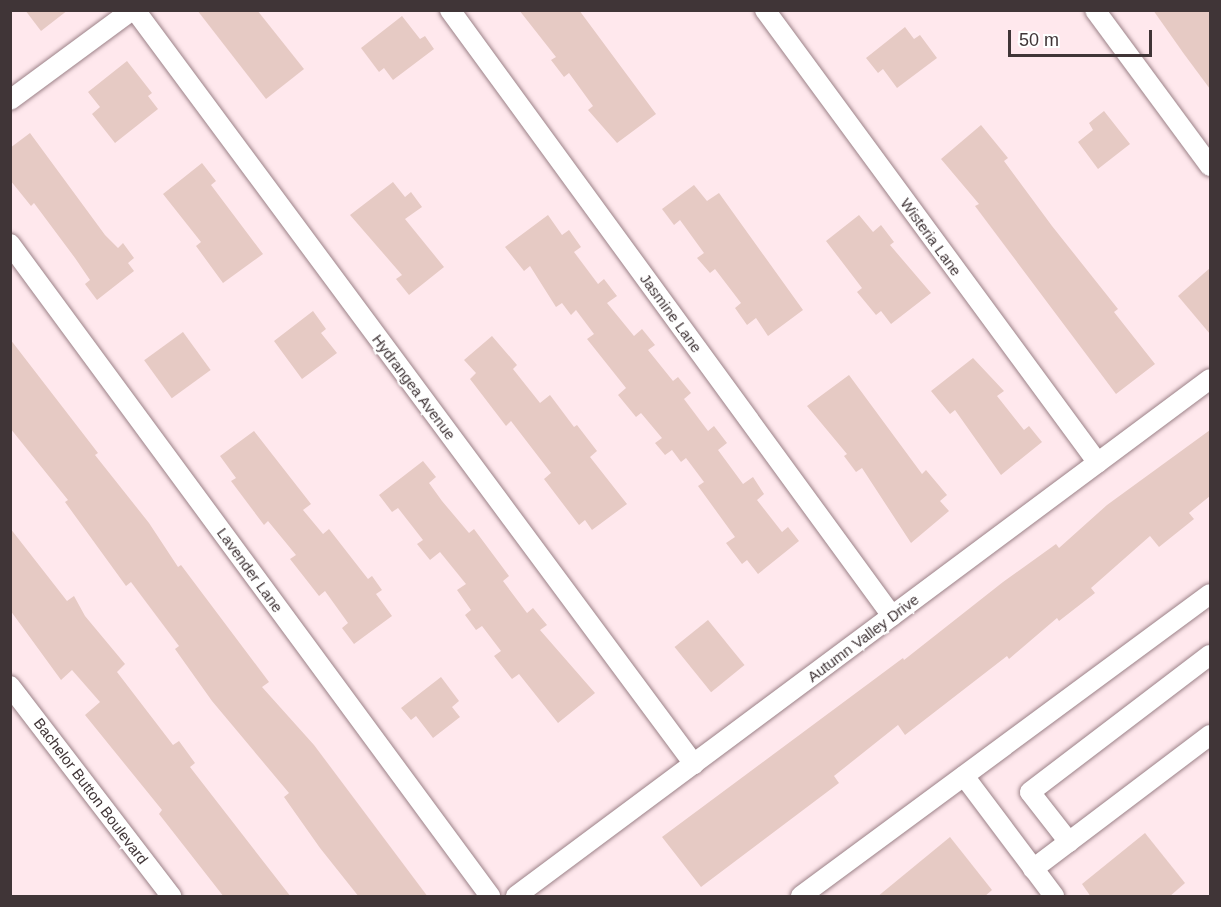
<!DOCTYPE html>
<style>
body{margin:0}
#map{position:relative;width:1221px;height:907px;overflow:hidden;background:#ffe8ed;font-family:Arial,sans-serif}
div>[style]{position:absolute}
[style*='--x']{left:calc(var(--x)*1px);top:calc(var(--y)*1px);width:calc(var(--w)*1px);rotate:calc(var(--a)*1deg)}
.building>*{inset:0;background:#e6cac4;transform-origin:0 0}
.roads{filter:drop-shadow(0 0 2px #9c8288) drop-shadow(0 0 2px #9c8288)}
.minor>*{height:20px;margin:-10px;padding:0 10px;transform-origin:10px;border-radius:10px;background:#fff}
span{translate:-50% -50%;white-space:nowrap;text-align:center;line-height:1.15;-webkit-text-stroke:5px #fff;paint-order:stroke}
.street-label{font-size:15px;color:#403537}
.frame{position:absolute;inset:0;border:12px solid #403537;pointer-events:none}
.scale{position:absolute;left:1008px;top:30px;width:144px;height:27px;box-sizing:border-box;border:3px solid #403537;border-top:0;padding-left:8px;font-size:18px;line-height:21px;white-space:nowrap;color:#403537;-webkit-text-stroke:4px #fff;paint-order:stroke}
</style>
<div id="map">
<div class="building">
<i style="clip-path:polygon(25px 10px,68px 10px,41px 31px)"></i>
<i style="clip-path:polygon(197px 10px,257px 10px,304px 69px,266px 99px)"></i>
<i style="clip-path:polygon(519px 10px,579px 10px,656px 114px,617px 143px,588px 110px,593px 106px,569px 73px,564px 77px,551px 60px,556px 57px)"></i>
<i style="clip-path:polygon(1153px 10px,1210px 10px,1210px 89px,1184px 54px)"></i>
<i style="clip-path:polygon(402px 16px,420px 39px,425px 36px,434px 49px,393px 80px,384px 68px,379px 72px,361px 48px)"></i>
<i style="clip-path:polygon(905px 27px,914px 39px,920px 35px,937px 58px,897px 88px,883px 69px,878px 73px,866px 58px)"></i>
<i style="clip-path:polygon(127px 61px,152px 93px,148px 96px,158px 109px,115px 143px,92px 114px,100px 107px,88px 92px)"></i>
<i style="clip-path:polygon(1104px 111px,1130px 144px,1098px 169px,1078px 142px,1093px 130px,1089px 123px)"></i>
<i style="clip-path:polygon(981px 125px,1008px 158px,1004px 161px,1052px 226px,1118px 309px,1114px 312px,1155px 364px,1116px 394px,975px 206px,979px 204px,941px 159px)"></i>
<i style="clip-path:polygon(30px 133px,105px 235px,118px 248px,123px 243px,134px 258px,128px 263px,134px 271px,97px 300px,85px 284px,90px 280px,75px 258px,34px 203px,31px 206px,10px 180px,10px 148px)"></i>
<i style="clip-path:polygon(202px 163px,216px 181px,211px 185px,263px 254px,223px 283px,196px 246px,201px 242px,163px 194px)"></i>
<i style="clip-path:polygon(393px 182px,405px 197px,411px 192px,422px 207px,405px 219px,444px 267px,409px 295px,396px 279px,402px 275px,350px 215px)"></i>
<i style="clip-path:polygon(694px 185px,707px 201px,719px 193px,803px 310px,768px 336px,756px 318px,747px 325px,735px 308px,741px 303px,715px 269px,710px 273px,697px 258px,704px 253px,680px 220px,674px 225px,662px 209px)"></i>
<i style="clip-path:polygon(548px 215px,562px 235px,569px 230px,581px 247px,574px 252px,598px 284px,604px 279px,617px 296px,607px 303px,634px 336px,642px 329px,655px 345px,648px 350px,673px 381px,678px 377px,691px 393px,684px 399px,708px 431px,714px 426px,727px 443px,718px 450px,743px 484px,753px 477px,764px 494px,757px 500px,782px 532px,788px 527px,799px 541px,758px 574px,747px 560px,742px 564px,726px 543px,735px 537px,698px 486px,704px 482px,686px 458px,681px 462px,672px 450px,665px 455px,655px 443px,662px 438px,641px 413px,636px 417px,618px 395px,626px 388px,587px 339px,594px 334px,576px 310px,571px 315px,562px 303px,556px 307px,530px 266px,524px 271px,505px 247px)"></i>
<i style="clip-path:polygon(859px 215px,873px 232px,881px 225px,894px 242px,890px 245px,931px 293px,891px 324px,881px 311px,876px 315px,857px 292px,862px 288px,826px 241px)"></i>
<i style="clip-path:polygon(1210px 268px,1210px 334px,1178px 296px)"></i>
<i style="clip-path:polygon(313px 311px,326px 329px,321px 333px,337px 353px,302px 379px,274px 341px)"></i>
<i style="left:183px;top:332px;width:47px;height:48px;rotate:54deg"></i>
<i style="clip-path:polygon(492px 336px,517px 365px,513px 369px,540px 403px,550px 395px,574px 427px,577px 425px,597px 451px,590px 457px,627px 504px,592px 530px,585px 520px,579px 525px,544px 479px,551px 473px,511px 421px,506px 426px,470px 379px,476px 373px,464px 360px)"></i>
<i style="clip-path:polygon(10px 339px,98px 453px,95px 455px,149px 523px,178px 567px,181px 565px,269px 682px,262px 687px,314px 745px,428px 897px,359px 897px,320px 848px,284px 797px,289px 793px,212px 701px,175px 649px,179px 646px,131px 582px,126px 586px,65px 502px,68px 500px,10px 428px)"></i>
<i style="clip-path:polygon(973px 358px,1004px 391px,997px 396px,1024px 430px,1029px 426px,1042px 442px,1001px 475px,955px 410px,950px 414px,931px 391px)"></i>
<i style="clip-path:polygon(849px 375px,922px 474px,926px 470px,947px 495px,940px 501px,949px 511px,911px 543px,862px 468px,856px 472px,844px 456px,847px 454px,807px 406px)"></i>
<i style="clip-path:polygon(1210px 430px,1210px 496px,1189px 513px,1194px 519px,1159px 547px,1150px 536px,1091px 588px,1095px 593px,1059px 621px,1057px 618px,1009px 659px,1007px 656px,905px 735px,898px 725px,834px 776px,839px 783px,701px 887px,662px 837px,903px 658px,904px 660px,1003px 582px,1056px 544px,1059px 548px,1107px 505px)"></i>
<i style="clip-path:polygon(254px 431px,311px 504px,303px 510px,323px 534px,329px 529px,368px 579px,372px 576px,382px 590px,376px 594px,392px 616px,354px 644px,342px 628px,348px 623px,325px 591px,319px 596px,290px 559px,296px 555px,268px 521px,264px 525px,231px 481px,236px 478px,220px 456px)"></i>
<i style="clip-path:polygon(423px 461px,436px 477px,429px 483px,442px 501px,469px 533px,474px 529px,509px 576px,503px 581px,527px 613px,533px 608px,547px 625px,540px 630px,595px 693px,558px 723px,519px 674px,512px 679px,494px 656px,501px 651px,482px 626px,476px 630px,465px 615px,471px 610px,457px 590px,466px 584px,440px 552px,430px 560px,417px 544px,423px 540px,398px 508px,392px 512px,379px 495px)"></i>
<i style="clip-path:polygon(10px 528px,67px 601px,74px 596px,85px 616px,125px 664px,117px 672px,173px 745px,179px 741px,195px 763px,190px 767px,291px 897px,224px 897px,159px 814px,162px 810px,85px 715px,100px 702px,72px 670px,61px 680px,10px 610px)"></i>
<i style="left:708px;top:620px;width:58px;height:43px;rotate:51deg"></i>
<i style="clip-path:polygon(441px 677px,459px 701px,452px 707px,460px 717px,433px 738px,416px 716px,411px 720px,401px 708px)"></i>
<i style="clip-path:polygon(1145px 833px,1185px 883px,1169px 897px,1091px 897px,1082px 884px)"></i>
<i style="clip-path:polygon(950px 837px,992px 890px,984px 897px,877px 897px)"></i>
</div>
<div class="roads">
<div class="minor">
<i style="--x:135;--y:10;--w:939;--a:53.45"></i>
<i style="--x:450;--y:10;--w:750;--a:53.89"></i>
<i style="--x:765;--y:10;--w:562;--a:53.68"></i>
<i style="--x:1095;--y:10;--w:194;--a:53.6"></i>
<i style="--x:10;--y:100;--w:152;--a:-36.4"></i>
<i style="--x:10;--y:244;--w:810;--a:53.64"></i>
<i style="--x:10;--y:686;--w:265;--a:52.5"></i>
<i style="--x:964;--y:776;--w:150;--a:53.1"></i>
<i style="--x:1069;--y:842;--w:63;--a:-128"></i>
<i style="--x:1030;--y:792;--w:226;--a:-37.3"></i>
<i style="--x:1033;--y:869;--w:222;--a:-37.1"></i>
<i style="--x:516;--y:896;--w:865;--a:-36.68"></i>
<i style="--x:801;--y:896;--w:508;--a:-36.44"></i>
</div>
</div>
<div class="street-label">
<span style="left:931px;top:237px;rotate:54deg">Wisteria Lane</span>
<span style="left:671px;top:313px;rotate:54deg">Jasmine Lane</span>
<span style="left:414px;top:387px;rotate:53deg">Hydrangea Avenue</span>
<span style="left:250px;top:570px;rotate:54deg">Lavender Lane</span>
<span style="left:863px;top:638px;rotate:-37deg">Autumn Valley Drive</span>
<span style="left:91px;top:791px;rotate:53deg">Bachelor Button Boulevard</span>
</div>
<div class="frame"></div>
<div class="scale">50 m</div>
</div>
